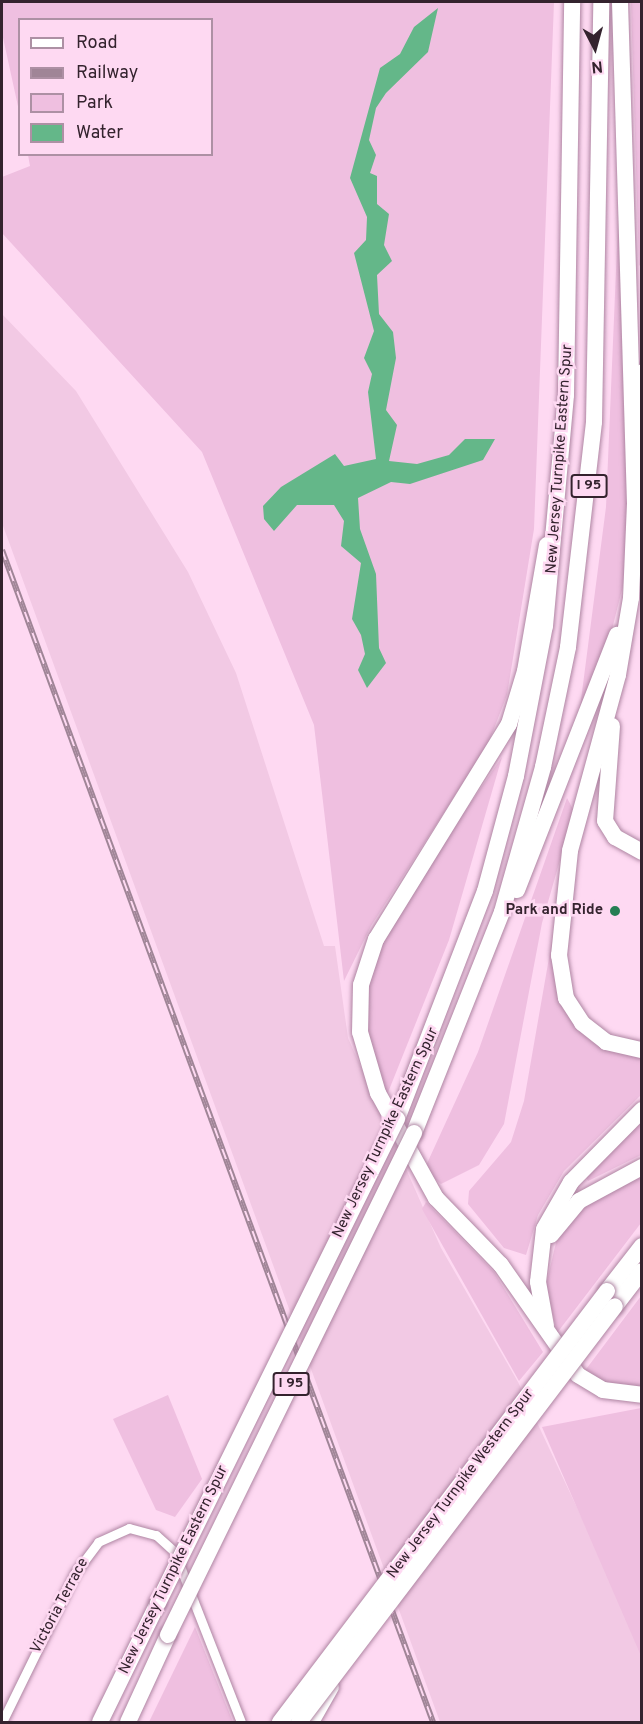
<!DOCTYPE html>
<style>
body{margin:0}
#map{position:relative;width:643px;height:1724px;overflow:hidden;background:#fed9f2;font-family:Overpass,sans-serif}
div>[style]{position:absolute}
[style*='--x']{left:calc(var(--x)*1px);top:calc(var(--y)*1px);width:calc(var(--w)*1px);rotate:calc(var(--a)*1deg)}
.built>*{inset:0;background:#f2c9e4}
.green>*{inset:0;background:#efbfe0}
.water>*{inset:0;background:#64b789}
.roads{filter:drop-shadow(0 0 2px #ae85a2) drop-shadow(0 0 2px #ae85a2)}
.street>*{height:9px;margin:-4.5px;padding:0 4.5px;transform-origin:4.5px;border-radius:4.5px;background:#fff}
.highway>*{height:16px;margin:-8px;padding:0 8px;transform-origin:8px;border-radius:8px;background:#fff}
.rail>*{height:6px;margin-top:-3px;transform-origin:0;background:repeating-linear-gradient(90deg,#fed9f2 0 11px,#a08597 0 22px);box-sizing:border-box;border-block:2px solid #a08597}
.bridges{filter:drop-shadow(0 0 2px #ae85a2) drop-shadow(0 0 2px #ae85a2)}
.highway-bridge>*{height:16px;margin:-8px;padding:0 8px;transform-origin:8px;border-radius:8px;background:#fff}
.dots>*{width:16px;height:16px;translate:-50% -50%;box-sizing:border-box;border:3px solid #fed9f2;border-radius:50%}
span{translate:-50% -50%;white-space:nowrap;text-align:center;line-height:1.15;-webkit-text-stroke:5px #fed9f2;paint-order:stroke}
.shield-label span{padding:2px 4px;background:#fed9f2;border:2px solid;border-radius:4px;-webkit-text-stroke-width:0}
.shield-label{font-size:14px;color:#34232e;font-weight:700}
.street-label{font-size:15px;color:#34232e}
.poi-label{font-size:15px;color:#34232e;font-weight:700}
.right{translate:-100% -50%;text-align:right}
.frame{position:absolute;inset:0;border:3px solid #34232e;pointer-events:none}
.legend{position:absolute;left:18px;top:18px;width:195px;height:138px;box-sizing:border-box;background:#fed9f2;border:2px solid #ad90a4;margin:0;padding:8px 10px;list-style:none;font-size:18px;color:#34232e}
.legend li{display:flex;align-items:center;gap:12px;height:30px}
.legend b{width:30px;border:2px solid #ad90a4}
.north{position:absolute;left:565px;top:18px;width:60px;height:60px;-webkit-text-stroke:4px #fed9f2;paint-order:stroke;rotate:174deg;font-size:16px;font-weight:700;line-height:24px;text-align:center;color:#34232e}
.north::after{content:'';display:block;margin:auto;width:21px;height:27px;background:#34232e;clip-path:polygon(50% 0,100% 100%,50% 72%,0 100%)}
</style>
<div id="map">
<div class="built">
<i style="clip-path:polygon(2px 314px,76px 391px,188px 572px,236px 673px,324px 946px,335px 946px,348px 1038px,441px 1248px,518px 1382px,641px 1644px,641px 1722px,440px 1722px,2px 523px)"></i>
</div>
<div class="green">
<i style="clip-path:polygon(2px 2px,554px 2px,534px 529px,507px 695px,488px 744px,371px 926px,344px 981px,314px 725px,202px 452px,2px 233px,2px 177px,30px 166px,28px 155px,212px 154px,212px 20px,20px 20px,19px 111px,2px 33px)"></i>
<i style="clip-path:polygon(631px 2px,642px 2px,641px 267px,639px 265px)"></i>
<i style="clip-path:polygon(619px 200px,628px 502px,625px 578px,610px 637px,578px 723px,606px 507px)"></i>
<i style="clip-path:polygon(502px 757px,449px 940px,387px 1095px,374px 1067px,365px 1023px,368px 982px,386px 933px,418px 880px)"></i>
<i style="clip-path:polygon(567px 798px,574px 811px,542px 923px,504px 1124px,479px 1165px,441px 1184px,424px 1170px,478px 1052px)"></i>
<i style="clip-path:polygon(553px 935px,571px 1017px,592px 1042px,641px 1056px,641px 1095px,564px 1171px,538px 1215px,526px 1255px,504px 1248px,468px 1204px,469px 1191px,511px 1142px,524px 1101px)"></i>
<i style="clip-path:polygon(641px 1117px,641px 1155px,588px 1181px,585px 1175px)"></i>
<i style="clip-path:polygon(641px 1173px,641px 1223px,557px 1333px,546px 1285px,558px 1234px,575px 1213px)"></i>
<i style="clip-path:polygon(426px 1202px,494px 1272px,543px 1352px,519px 1381px,422px 1209px)"></i>
<i style="clip-path:polygon(641px 1296px,641px 1389px,620px 1389px,584px 1372px)"></i>
<i style="clip-path:polygon(168px 1395px,202px 1479px,175px 1517px,156px 1510px,113px 1419px)"></i>
<i style="clip-path:polygon(641px 1408px,641px 1656px,542px 1427px)"></i>
<i style="clip-path:polygon(195px 1627px,233px 1722px,149px 1722px)"></i>
</div>
<div class="water">
<i style="clip-path:polygon(438px 8px,428px 52px,386px 93px,376px 108px,369px 140px,376px 155px,370px 173px,377px 176px,377px 204px,389px 214px,384px 245px,392px 261px,377px 275px,379px 314px,393px 332px,396px 358px,386px 410px,397px 425px,389px 461px,417px 464px,449px 455px,465px 439px,495px 439px,483px 460px,410px 484px,391px 482px,358px 498px,360px 529px,376px 574px,379px 648px,386px 663px,367px 688px,358px 670px,365px 654px,361px 635px,352px 619px,361px 563px,341px 546px,344px 521px,334px 505px,297px 505px,274px 531px,264px 519px,263px 506px,281px 487px,335px 454px,344px 466px,376px 459px,368px 392px,372px 374px,364px 358px,374px 331px,354px 253px,366px 240px,367px 217px,350px 178px,380px 68px,400px 54px,414px 27px)"></i>
</div>
<div class="roads">
<div class="street">
<i style="--x:2;--y:1722;--w:166;--a:-63.9"></i>
<i style="--x:75;--y:1573;--w:39;--a:-53"></i>
<i style="--x:98;--y:1542;--w:34;--a:-24"></i>
<i style="--x:129;--y:1528;--w:28;--a:15"></i>
<i style="--x:156;--y:1535;--w:24;--a:42"></i>
<i style="--x:174;--y:1551;--w:184;--a:68.6"></i>
</div>
<div class="highway">
<i style="--x:620;--y:2;--w:501;--a:88.29"></i>
<i style="--x:635;--y:503;--w:95;--a:92.4"></i>
<i style="--x:631;--y:598;--w:78;--a:99.6"></i>
<i style="--x:618;--y:675;--w:182;--a:105.3"></i>
<i style="--x:570;--y:851;--w:105;--a:96"></i>
<i style="--x:559;--y:955;--w:44;--a:80.8"></i>
<i style="--x:566;--y:998;--w:30;--a:57"></i>
<i style="--x:582;--y:1023;--w:31;--a:38"></i>
<i style="--x:606;--y:1042;--w:37;--a:13"></i>
<i style="--x:637;--y:401;--w:29;--a:-80"></i>
<i style="--x:547;--y:545;--w:128;--a:99.9"></i>
<i style="--x:525;--y:671;--w:55;--a:106.8"></i>
<i style="--x:509;--y:724;--w:253;--a:121.7"></i>
<i style="--x:376;--y:939;--w:48;--a:108.1"></i>
<i style="--x:361;--y:985;--w:47;--a:91.2"></i>
<i style="--x:360;--y:1032;--w:64;--a:73.6"></i>
<i style="--x:378;--y:1093;--w:120;--a:61.1"></i>
<i style="--x:436;--y:1198;--w:93;--a:45.9"></i>
<i style="--x:501;--y:1265;--w:134;--a:55"></i>
<i style="--x:578;--y:1375;--w:29;--a:31"></i>
<i style="--x:603;--y:1390;--w:39;--a:7"></i>
<i style="--x:612;--y:726;--w:95;--a:94.2"></i>
<i style="--x:605;--y:821;--w:19;--a:58"></i>
<i style="--x:615;--y:837;--w:31;--a:29"></i>
<i style="--x:517;--y:890;--w:274;--a:-68.6"></i>
<i style="--x:397;--y:1119;--w:244;--a:-68.9"></i>
<i style="--x:485;--y:891;--w:119;--a:-74.9"></i>
<i style="--x:516;--y:776;--w:153;--a:-79.1"></i>
<i style="--x:545;--y:626;--w:232;--a:-84.8"></i>
<i style="--x:566;--y:395;--w:393;--a:-89.1"></i>
<i style="--x:414;--y:1133;--w:238;--a:-68.3"></i>
<i style="--x:502;--y:912;--w:151;--a:-74.2"></i>
<i style="--x:543;--y:767;--w:123;--a:-78.2"></i>
<i style="--x:568;--y:647;--w:226;--a:-83.4"></i>
<i style="--x:594;--y:422;--w:420;--a:-89"></i>
<i style="--x:551;--y:1235;--w:44;--a:-50.5"></i>
<i style="--x:579;--y:1201;--w:72;--a:-28.4"></i>
<i style="--x:607;--y:1291;--w:57;--a:-52.1"></i>
<i style="--x:615;--y:1306;--w:44;--a:-52.4"></i>
<i style="--x:546;--y:1326;--w:45;--a:-100.3"></i>
<i style="--x:538;--y:1282;--w:53;--a:-83.5"></i>
<i style="--x:544;--y:1229;--w:54;--a:-60.1"></i>
<i style="--x:571;--y:1182;--w:101;--a:-45.4"></i>
<i style="--x:100;--y:1722;--w:132;--a:-64"></i>
<i style="--x:128;--y:1722;--w:96;--a:-65.3"></i>
<i style="--x:311;--y:1722;--w:40;--a:-60.3"></i>
</div>
</div>
<div class="rail">
<i style="--x:2;--y:550;--w:1249;--a:69.81"></i>
</div>
<div class="bridges">
<div class="highway-bridge">
<i style="--x:158;--y:1603;--w:540;--a:-63.72"></i>
<i style="--x:168;--y:1635;--w:559;--a:-63.89"></i>
<i style="--x:280;--y:1722;--w:541;--a:-52.81"></i>
<i style="--x:299;--y:1722;--w:522;--a:-52.78"></i>
</div>
</div>
<div class="dots">
<i style="left:615px;top:911px;background:#257e53"></i>
</div>
<div class="shield-label">
<span style="left:589px;top:486px">I 95</span>
<span style="left:291px;top:1384px">I 95</span>
</div>
<div class="street-label">
<span style="left:560px;top:459px;rotate:-86deg">New Jersey Turnpike Eastern Spur</span>
<span style="left:386px;top:1133px;rotate:-65deg">New Jersey Turnpike Eastern Spur</span>
<span style="left:461px;top:1484px;rotate:-53deg">New Jersey Turnpike Western Spur</span>
<span style="left:174px;top:1570px;rotate:-64deg">New Jersey Turnpike Eastern Spur</span>
<span style="left:60px;top:1606px;rotate:-62deg">Victoria Terrace</span>
</div>
<div class="poi-label">
<span class="right" style="left:603px;top:911px">Park and Ride</span>
</div>
<div class="frame"></div>
<ul class="legend">
<li><b style="height:8px;background:#fff"></b>Road</li>
<li><b style="height:8px;background:#a08597"></b>Railway</li>
<li><b style="height:16px;background:#efbfe0"></b>Park</li>
<li><b style="height:16px;background:#64b789"></b>Water</li>
</ul>
<div class="north">N</div>
</div>
